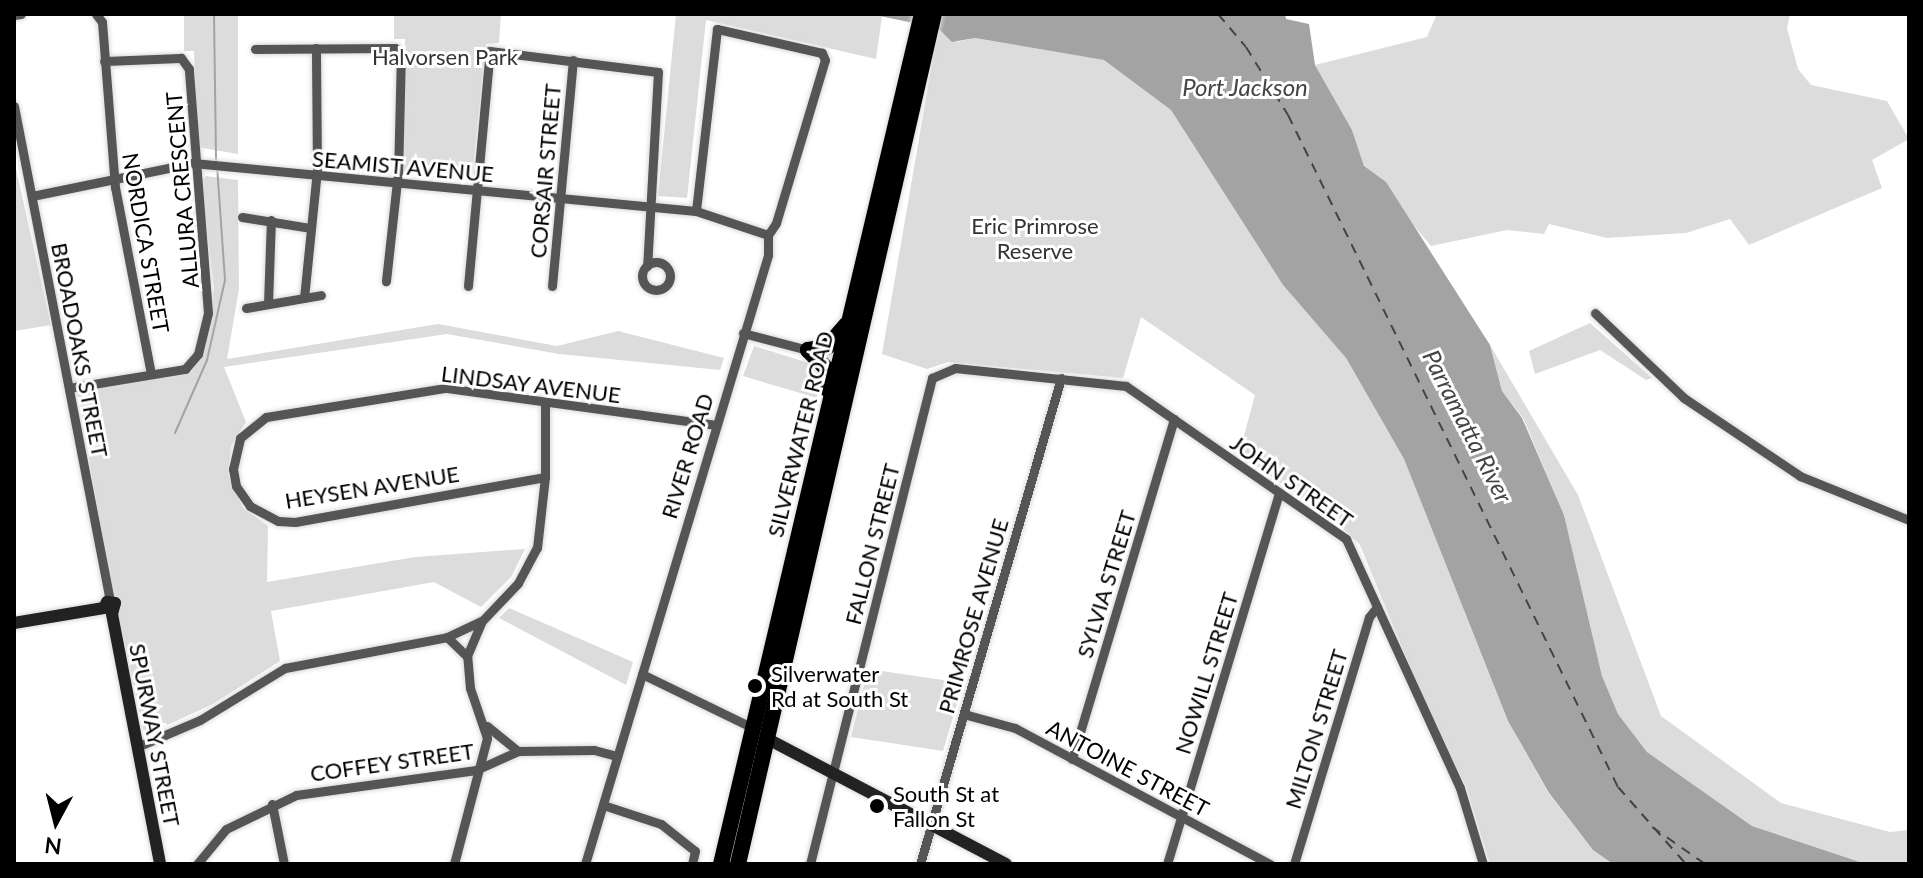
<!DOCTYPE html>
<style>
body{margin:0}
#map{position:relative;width:1923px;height:878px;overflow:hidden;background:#fff;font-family:Lato,sans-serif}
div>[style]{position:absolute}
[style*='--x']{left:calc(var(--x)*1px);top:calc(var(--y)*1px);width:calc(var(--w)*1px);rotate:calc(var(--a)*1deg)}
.green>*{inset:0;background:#dcdcdc}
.water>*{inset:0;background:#a3a3a3}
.stream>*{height:2px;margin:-1px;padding:0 1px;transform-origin:1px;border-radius:1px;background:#a3a3a3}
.ferry>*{height:2px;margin-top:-1px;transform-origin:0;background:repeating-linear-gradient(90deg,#444 0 10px,transparent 0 18px)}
.roads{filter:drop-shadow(0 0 2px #dbdbdb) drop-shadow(0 0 2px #dbdbdb)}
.street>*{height:9px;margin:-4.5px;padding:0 4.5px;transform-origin:4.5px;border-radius:4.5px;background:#555}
.street>.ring{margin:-4.5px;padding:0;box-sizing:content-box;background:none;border:9px solid #555;border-radius:50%}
.secondary>*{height:12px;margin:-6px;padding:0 6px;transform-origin:6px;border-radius:6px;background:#222}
.highway>*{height:16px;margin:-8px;padding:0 8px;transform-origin:8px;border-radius:8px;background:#000}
.dots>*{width:22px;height:22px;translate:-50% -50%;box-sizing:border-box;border:4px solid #fff;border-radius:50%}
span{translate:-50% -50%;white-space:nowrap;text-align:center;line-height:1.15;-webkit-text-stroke:6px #fff;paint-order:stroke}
.park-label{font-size:22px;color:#333}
.street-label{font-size:22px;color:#000}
.poi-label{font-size:22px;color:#000}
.left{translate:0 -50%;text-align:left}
.water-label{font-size:24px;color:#444;font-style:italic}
.frame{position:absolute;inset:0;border:16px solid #000;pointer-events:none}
.north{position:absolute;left:16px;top:782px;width:80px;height:80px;-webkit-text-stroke:6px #fff;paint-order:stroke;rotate:187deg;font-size:22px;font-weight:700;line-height:32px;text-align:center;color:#000}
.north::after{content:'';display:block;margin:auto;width:28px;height:36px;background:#000;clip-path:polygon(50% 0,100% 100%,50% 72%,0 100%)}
</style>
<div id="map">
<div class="green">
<i style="clip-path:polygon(184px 14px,238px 14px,238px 154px,197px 147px,194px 51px,184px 51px)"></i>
<i style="clip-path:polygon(394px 14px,501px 14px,499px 43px,486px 44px,472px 177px,403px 171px,405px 39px,394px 39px)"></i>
<i style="clip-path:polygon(676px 14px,870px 14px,882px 16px,876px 59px,706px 20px,687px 198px,658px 196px)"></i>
<i style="clip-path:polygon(1437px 14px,1790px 14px,1787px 28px,1798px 69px,1811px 85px,1887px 101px,1909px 139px,1872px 160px,1882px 188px,1749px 245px,1730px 219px,1686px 233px,1607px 238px,1549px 224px,1544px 234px,1507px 230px,1431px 246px,1364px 166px,1352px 130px,1315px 65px,1427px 37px)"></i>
<i style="clip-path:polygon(938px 28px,956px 42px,975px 38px,1105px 60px,1171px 110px,1283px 285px,1346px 358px,1404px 459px,1508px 721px,1549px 794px,1593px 850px,1613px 864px,1490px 864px,1466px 786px,1431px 718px,1360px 545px,1339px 524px,1239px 454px,1255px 395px,1141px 317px,1123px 378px,948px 362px,927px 369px,882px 354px)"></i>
<i style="clip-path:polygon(14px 160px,51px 325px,14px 331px)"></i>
<i style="clip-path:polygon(206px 176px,238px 180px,239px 289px,227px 359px,438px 324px,557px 346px,618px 331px,724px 358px,720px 370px,559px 354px,447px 334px,224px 367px,246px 422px,231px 446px,228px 475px,243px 508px,268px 526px,267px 582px,415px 557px,525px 549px,511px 577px,481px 607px,434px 582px,271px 611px,280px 661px,213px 704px,150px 733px,143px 729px,107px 562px,77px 390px,185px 373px,196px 364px,209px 326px,214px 288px,201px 183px)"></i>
<i style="clip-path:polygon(1590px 323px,1652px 378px,1646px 380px,1600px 350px,1535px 374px,1529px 351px)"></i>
<i style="clip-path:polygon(1490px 345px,1578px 495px,1661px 716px,1781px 803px,1890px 832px,1909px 830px,1909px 864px,1866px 864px,1752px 826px,1647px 752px,1618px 714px,1602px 676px,1564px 515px,1523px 418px,1502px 391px)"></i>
<i style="clip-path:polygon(754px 346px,809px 363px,820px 378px,817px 398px,743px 376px)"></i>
<i style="clip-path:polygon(509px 608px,633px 662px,626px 685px,499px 618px)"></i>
<i style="clip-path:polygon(868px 669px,963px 683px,943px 751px,851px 737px)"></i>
</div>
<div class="water">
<i style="clip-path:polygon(870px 14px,1285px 14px,1286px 19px,1309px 24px,1315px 65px,1352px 130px,1364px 166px,1386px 182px,1490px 345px,1502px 391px,1522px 418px,1564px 515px,1602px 676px,1618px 714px,1647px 752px,1752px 826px,1866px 864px,1613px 864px,1593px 850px,1549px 793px,1508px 721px,1404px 459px,1346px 358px,1283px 285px,1171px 110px,1104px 60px,975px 38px,952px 42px,938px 28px)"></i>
</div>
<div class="stream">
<i style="--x:214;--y:14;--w:147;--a:89.2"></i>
<i style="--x:175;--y:433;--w:80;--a:-66.3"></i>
<i style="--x:207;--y:360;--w:82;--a:-77.3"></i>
<i style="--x:225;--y:280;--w:113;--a:-94"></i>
</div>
<div class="ferry">
<i style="--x:1218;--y:14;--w:43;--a:49.7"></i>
<i style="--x:1246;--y:47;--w:80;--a:58.3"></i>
<i style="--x:1288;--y:115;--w:749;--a:63.85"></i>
<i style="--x:1618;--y:787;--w:103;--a:48.6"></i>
<i style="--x:1652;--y:827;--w:65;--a:34.9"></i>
</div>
<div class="roads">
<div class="street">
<i style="--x:96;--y:14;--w:10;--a:53"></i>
<i style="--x:102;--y:22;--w:166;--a:85.5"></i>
<i style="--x:115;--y:187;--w:190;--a:79.1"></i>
<i style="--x:14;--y:15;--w:7;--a:-8"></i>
<i style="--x:255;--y:49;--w:140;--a:-0.4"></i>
<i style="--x:395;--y:48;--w:8;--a:40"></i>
<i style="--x:401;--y:53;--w:119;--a:91.4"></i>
<i style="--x:398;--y:172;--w:110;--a:96.3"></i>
<i style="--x:14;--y:106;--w:504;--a:79.02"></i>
<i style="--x:32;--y:196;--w:164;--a:-11.6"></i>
<i style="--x:193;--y:163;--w:505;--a:5.45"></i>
<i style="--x:696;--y:211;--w:76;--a:18.4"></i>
<i style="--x:242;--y:217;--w:70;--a:9.1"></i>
<i class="ring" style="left:642px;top:262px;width:19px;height:19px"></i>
<i style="--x:468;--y:286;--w:236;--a:-84.7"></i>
<i style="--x:490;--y:51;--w:169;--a:7.1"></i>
<i style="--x:658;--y:72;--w:194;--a:93.2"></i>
<i style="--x:552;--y:286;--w:227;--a:-84.7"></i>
<i style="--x:304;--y:298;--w:129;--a:-84.2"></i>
<i style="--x:317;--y:170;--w:122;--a:-90.5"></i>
<i style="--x:268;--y:304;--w:84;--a:-88"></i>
<i style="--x:246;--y:308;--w:76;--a:-9.8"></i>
<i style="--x:1595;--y:313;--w:123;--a:43.7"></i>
<i style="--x:1684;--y:398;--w:140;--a:33.9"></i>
<i style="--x:1800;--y:476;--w:118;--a:22"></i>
<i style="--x:743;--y:333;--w:67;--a:14.7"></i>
<i style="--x:69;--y:388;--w:118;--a:-9.3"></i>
<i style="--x:185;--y:369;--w:20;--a:-49"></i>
<i style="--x:198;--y:354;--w:42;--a:-76.3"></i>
<i style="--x:208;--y:313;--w:245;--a:-94.5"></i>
<i style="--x:189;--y:69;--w:14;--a:-126"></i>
<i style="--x:181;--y:58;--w:77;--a:177.8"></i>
<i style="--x:545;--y:477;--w:254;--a:169.8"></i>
<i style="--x:295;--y:522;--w:17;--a:-177"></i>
<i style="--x:278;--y:521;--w:32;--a:-152"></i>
<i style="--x:250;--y:506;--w:24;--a:-125"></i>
<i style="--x:236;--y:486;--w:17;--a:-100"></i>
<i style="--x:233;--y:469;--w:32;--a:-77"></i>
<i style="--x:240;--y:438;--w:33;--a:-39"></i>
<i style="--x:266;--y:417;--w:182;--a:-9.2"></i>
<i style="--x:446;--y:388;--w:272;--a:7.8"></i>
<i style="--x:447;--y:637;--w:28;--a:44"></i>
<i style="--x:642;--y:674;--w:123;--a:25.9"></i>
<i style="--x:964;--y:714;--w:53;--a:15.4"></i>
<i style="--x:1015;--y:728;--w:289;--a:28.1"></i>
<i style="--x:487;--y:726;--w:40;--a:39"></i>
<i style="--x:518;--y:751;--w:76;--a:-0.8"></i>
<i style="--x:594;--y:750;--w:24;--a:15"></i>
<i style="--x:139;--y:746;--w:66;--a:-23.1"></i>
<i style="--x:200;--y:720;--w:100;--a:-31.5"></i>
<i style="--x:285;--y:668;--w:165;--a:-10.8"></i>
<i style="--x:447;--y:637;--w:38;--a:-25"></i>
<i style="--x:1072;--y:759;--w:355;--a:-73.3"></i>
<i style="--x:272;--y:804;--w:61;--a:78.7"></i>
<i style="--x:603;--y:805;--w:61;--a:18.1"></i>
<i style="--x:661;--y:824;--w:43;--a:38.5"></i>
<i style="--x:695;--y:851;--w:13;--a:103"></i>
<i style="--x:197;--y:864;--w:45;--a:-50.4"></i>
<i style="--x:226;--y:829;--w:78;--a:-25.9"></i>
<i style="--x:296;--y:795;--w:182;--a:-7.9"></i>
<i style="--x:476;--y:770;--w:46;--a:-24.3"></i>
<i style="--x:454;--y:864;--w:130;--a:-75.3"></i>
<i style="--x:487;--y:738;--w:53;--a:-108.8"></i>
<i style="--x:470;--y:688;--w:32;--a:-95"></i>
<i style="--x:467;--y:656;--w:38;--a:-67"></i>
<i style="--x:482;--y:621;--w:52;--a:-46.5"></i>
<i style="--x:518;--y:583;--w:40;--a:-62"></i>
<i style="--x:537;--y:548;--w:71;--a:-83.6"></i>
<i style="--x:545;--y:477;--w:75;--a:-90"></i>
<i style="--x:585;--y:864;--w:636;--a:-73.27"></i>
<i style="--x:768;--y:255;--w:20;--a:-90"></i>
<i style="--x:768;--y:235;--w:14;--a:-56"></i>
<i style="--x:776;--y:223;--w:170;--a:-73.3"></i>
<i style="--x:825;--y:60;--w:8;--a:-113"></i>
<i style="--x:822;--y:53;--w:108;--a:-167.1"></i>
<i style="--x:717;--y:29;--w:183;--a:96.6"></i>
<i style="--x:810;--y:864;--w:501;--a:-75.91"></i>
<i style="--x:932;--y:378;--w:25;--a:-23"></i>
<i style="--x:955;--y:368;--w:172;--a:6"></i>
<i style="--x:1126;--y:386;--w:268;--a:34.8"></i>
<i style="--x:1346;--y:539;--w:274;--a:65.4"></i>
<i style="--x:1460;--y:788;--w:79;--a:73.2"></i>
<i style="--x:920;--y:864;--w:506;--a:-73.82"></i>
<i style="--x:1167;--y:864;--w:388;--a:-73.2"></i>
<i style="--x:1294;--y:864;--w:258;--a:-73.1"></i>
<i style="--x:1369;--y:617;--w:13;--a:-51"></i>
</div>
<div class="secondary">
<i style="--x:104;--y:608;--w:7;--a:-63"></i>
<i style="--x:107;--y:602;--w:8;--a:7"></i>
<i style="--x:115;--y:603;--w:11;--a:105"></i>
<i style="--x:112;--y:614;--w:255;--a:79.1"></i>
<i style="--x:14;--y:623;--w:91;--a:-9.5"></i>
<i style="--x:766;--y:738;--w:271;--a:27.7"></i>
</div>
<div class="highway">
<i style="--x:808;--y:350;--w:28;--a:45"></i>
<i style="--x:828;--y:370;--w:19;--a:93"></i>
<i style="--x:808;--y:350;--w:19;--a:-9"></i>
<i style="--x:827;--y:347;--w:30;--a:-49"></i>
<i style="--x:721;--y:864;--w:873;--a:-76.7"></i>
<i style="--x:738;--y:864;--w:872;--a:-77.02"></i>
</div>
</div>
<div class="dots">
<i style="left:755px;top:686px;background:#000"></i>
<i style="left:877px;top:806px;background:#000"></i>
</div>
<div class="park-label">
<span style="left:445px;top:57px">Halvorsen Park</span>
<span style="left:1035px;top:238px">Eric Primrose<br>Reserve</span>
</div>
<div class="street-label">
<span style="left:403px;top:166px;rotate:5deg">SEAMIST AVENUE</span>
<span style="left:545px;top:171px;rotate:-85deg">CORSAIR STREET</span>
<span style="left:182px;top:190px;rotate:-95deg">ALLURA CRESCENT</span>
<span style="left:146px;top:243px;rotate:80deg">NORDICA STREET</span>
<span style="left:80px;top:350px;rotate:79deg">BROADOAKS STREET</span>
<span style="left:531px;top:384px;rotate:7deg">LINDSAY AVENUE</span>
<span style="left:800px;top:434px;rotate:-76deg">SILVERWATER ROAD</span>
<span style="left:687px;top:456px;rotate:-73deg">RIVER ROAD</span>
<span style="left:1292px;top:481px;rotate:35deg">JOHN STREET</span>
<span style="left:372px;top:487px;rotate:-9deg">HEYSEN AVENUE</span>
<span style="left:872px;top:544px;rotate:-76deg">FALLON STREET</span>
<span style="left:1106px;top:584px;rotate:-73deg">SYLVIA STREET</span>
<span style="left:973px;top:616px;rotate:-74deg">PRIMROSE AVENUE</span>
<span style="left:1206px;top:673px;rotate:-73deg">NOWILL STREET</span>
<span style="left:1316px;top:729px;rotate:-73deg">MILTON STREET</span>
<span style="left:155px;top:735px;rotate:79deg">SPURWAY STREET</span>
<span style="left:392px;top:762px;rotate:-8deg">COFFEY STREET</span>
<span style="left:1128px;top:768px;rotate:28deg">ANTOINE STREET</span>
</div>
<div class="poi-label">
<span class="left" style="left:771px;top:686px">Silverwater<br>Rd at South St</span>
<span class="left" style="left:893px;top:806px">South St at<br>Fallon St</span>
</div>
<div class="water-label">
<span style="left:1245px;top:87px">Port Jackson</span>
<span style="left:1468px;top:426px;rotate:63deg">Parramatta River</span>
</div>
<div class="frame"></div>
<div class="north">N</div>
</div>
